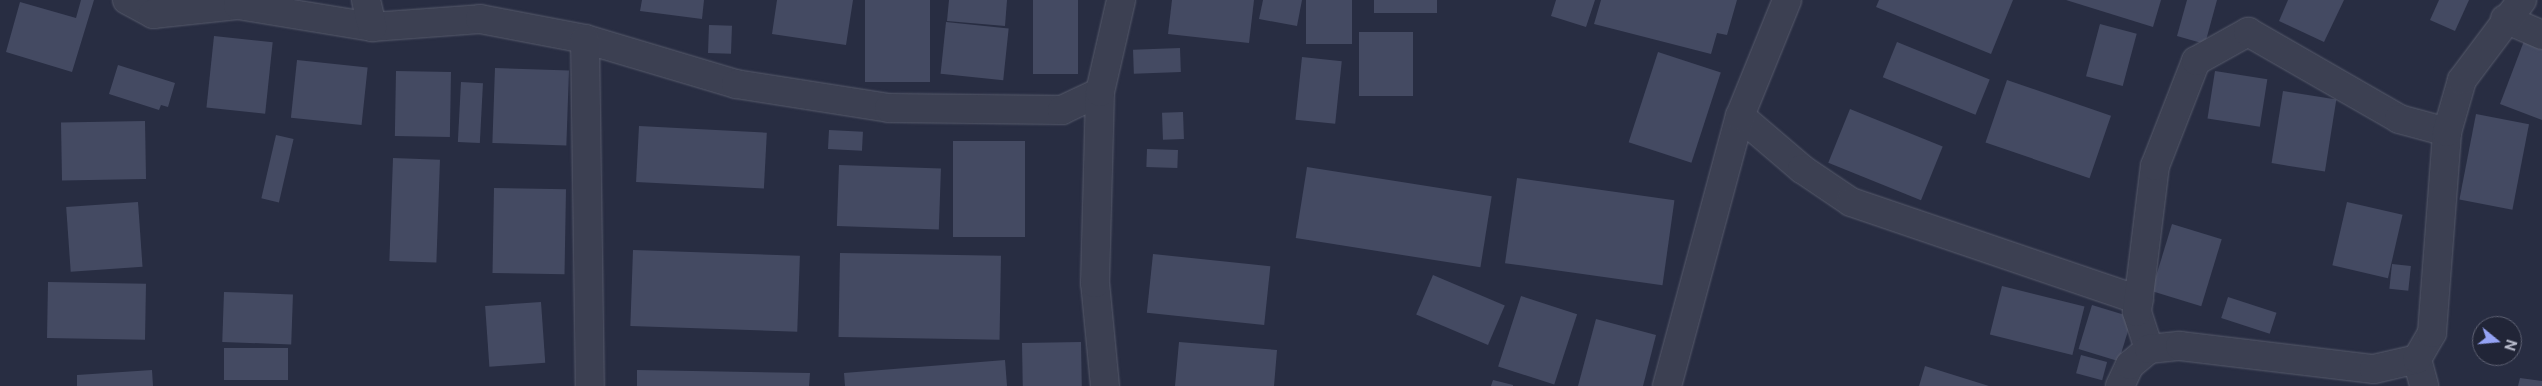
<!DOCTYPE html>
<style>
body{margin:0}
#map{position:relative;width:2542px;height:386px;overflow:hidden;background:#282d42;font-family:"Public Sans",sans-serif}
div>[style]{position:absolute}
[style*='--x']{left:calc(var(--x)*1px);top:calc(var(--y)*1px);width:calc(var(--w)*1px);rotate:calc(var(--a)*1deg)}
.building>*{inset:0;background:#444a62;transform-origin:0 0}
.roads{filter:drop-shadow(0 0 1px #575b6c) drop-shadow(0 0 1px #575b6c)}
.minor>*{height:28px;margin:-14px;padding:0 14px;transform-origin:14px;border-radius:14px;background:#3c4052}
span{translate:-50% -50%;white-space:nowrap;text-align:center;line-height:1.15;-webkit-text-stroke:4.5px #212537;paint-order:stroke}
.north{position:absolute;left:2472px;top:316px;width:50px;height:50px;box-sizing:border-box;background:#212537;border:1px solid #5e6173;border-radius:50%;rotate:107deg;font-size:14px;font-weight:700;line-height:20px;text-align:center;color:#b9bccc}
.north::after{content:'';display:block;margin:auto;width:18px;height:22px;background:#95a3f5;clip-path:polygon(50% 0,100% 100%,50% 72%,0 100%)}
</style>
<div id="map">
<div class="building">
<i style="clip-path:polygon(81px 0,94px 0,72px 72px,6px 52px,20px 2px,76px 18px)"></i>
<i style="clip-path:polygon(642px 0,704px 0,702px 19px,640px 11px)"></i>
<i style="clip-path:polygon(777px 0,853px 0,846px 45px,772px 34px)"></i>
<i style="left:865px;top:0;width:65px;height:82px"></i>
<i style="clip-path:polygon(949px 0,1007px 0,1005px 26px,947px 21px)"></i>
<i style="left:1033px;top:0;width:45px;height:74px"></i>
<i style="clip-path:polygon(1172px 0,1254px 0,1249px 43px,1168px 34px)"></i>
<i style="clip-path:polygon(1263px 0,1302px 0,1297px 26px,1259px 19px)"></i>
<i style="left:1306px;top:0;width:46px;height:44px"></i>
<i style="left:1374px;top:0;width:63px;height:13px"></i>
<i style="clip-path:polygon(1556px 0,1595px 0,1586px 27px,1551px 16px)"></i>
<i style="clip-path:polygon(1601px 0,1737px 0,1727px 35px,1717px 33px,1711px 54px,1594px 24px)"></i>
<i style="clip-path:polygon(1879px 0,2013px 0,1991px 54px,1876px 7px)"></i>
<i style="clip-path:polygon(2066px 0,2161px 0,2153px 27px)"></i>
<i style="clip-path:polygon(2187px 0,2217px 0,2205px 44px,2177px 36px)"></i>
<i style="clip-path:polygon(2288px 0,2344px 0,2324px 42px,2279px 21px)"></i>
<i style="clip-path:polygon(2439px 0,2469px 0,2455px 31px,2430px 20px)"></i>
<i style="left:946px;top:22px;width:63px;height:52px;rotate:6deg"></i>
<i style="left:2100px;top:24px;width:38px;height:54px;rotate:15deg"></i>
<i style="left:709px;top:25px;width:23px;height:28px;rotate:2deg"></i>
<i style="left:1359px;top:32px;width:54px;height:64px"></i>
<i style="left:214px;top:36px;width:59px;height:72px;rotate:6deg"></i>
<i style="clip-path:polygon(2524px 41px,2542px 48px,2542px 120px,2500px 104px)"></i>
<i style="left:1897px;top:42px;width:100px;height:38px;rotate:22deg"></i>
<i style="left:1180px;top:48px;width:24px;height:47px;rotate:88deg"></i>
<i style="left:1658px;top:52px;width:66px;height:95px;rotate:18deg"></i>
<i style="left:1302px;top:57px;width:40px;height:63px;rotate:6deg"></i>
<i style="left:297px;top:60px;width:71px;height:58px;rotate:6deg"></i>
<i style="clip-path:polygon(118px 65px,175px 83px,168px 107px,161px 105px,159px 110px,109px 94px)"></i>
<i style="left:495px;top:68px;width:74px;height:75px;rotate:2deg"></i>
<i style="left:396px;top:71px;width:55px;height:65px;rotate:1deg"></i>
<i style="left:2215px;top:71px;width:53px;height:48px;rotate:9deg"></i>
<i style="left:2007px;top:80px;width:110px;height:66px;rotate:19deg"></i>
<i style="left:461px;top:82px;width:22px;height:60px;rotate:3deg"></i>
<i style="left:2283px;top:91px;width:54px;height:73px;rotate:9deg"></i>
<i style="left:1850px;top:109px;width:100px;height:58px;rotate:22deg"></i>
<i style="left:1183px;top:112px;width:27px;height:21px;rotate:88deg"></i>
<i style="left:2476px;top:114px;width:54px;height:87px;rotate:11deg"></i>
<i style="left:145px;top:121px;width:58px;height:84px;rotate:89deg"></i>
<i style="left:639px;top:126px;width:128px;height:56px;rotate:3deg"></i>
<i style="left:829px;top:130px;width:34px;height:19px;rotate:3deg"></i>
<i style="left:276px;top:135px;width:18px;height:65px;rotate:13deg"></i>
<i style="left:953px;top:141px;width:72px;height:96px"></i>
<i style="left:1147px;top:149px;width:31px;height:18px;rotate:2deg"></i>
<i style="left:393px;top:158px;width:47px;height:103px;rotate:2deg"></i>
<i style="left:839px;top:165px;width:102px;height:61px;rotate:2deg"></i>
<i style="left:1307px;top:167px;width:187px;height:72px;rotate:9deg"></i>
<i style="left:1517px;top:178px;width:159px;height:86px;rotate:8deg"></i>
<i style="left:494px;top:188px;width:72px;height:85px;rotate:1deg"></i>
<i style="left:138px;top:202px;width:65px;height:72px;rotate:86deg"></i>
<i style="left:2347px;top:202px;width:57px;height:65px;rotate:13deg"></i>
<i style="left:2172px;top:224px;width:52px;height:70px;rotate:17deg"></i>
<i style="left:633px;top:250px;width:167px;height:76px;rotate:2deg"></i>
<i style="left:840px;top:253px;width:161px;height:84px;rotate:1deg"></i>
<i style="left:1153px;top:254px;width:118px;height:59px;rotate:6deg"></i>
<i style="left:2392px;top:264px;width:19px;height:25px;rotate:6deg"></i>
<i style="left:1433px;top:275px;width:78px;height:43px;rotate:23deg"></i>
<i style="left:48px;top:282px;width:98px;height:56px;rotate:1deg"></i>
<i style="left:2002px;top:286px;width:85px;height:50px;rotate:14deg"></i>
<i style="left:224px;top:292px;width:69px;height:50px;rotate:2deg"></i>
<i style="left:1521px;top:296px;width:59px;height:74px;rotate:18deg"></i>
<i style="left:2228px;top:297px;width:51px;height:22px;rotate:18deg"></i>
<i style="left:541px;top:302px;width:61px;height:56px;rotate:86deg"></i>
<i style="left:2092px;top:305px;width:42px;height:46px;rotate:17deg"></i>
<i style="clip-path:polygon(1596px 319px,1656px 335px,1643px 386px,1578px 386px)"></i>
<i style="left:1081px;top:342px;width:44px;height:59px;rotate:89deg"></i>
<i style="clip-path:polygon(1179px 342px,1277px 350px,1274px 386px,1175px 386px)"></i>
<i style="left:288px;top:348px;width:32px;height:64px;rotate:90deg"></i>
<i style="left:2081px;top:355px;width:27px;height:19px;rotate:15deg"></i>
<i style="clip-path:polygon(1005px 360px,1007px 386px,845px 386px,844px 373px)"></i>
<i style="clip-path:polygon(1925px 366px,1989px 386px,1919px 386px)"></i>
<i style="clip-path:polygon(152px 370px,153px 386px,77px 386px,77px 375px)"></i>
<i style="clip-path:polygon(637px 370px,810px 373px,809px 386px,637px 386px)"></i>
<i style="clip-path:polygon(2520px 378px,2542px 381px,2542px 386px,2518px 386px)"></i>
<i style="clip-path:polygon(1493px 380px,1513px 385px,1513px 386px,1491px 386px)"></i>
</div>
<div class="roads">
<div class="minor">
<i style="--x:127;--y:0;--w:30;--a:28"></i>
<i style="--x:153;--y:14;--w:85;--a:-6"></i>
<i style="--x:238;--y:5;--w:136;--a:9.3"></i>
<i style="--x:372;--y:27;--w:108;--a:-4.2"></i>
<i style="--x:480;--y:19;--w:107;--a:10.8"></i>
<i style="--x:585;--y:39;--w:158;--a:16.6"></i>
<i style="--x:736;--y:84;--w:155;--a:8.9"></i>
<i style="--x:889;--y:108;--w:173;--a:0.7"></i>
<i style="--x:1062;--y:110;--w:42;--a:-25.3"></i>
<i style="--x:366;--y:0;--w:28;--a:77"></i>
<i style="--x:2505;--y:19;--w:40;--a:23.4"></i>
<i style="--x:585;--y:39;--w:347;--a:89.2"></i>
<i style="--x:1740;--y:116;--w:82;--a:40.5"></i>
<i style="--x:1802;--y:169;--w:59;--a:34"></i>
<i style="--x:1851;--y:202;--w:304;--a:18.8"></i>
<i style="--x:2149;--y:349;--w:39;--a:-108"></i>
<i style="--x:2137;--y:312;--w:147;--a:-83"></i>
<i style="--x:2155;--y:166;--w:113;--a:-68.7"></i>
<i style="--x:2196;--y:61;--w:60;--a:-29.1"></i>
<i style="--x:2248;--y:32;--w:174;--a:29.9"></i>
<i style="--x:2399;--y:119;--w:50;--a:15.2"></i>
<i style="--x:2417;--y:359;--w:28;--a:75"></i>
<i style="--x:1105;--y:386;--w:103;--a:-95.5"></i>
<i style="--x:1095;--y:283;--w:191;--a:-88.5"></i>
<i style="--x:1100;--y:92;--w:94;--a:-77.1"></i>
<i style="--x:1667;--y:386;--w:280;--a:-74.9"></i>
<i style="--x:1740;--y:116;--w:125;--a:-67.9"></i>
<i style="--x:2120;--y:386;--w:23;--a:-65"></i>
<i style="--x:2130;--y:365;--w:25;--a:-40"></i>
<i style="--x:2149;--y:349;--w:31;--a:-6"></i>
<i style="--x:2180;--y:346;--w:195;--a:6.8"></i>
<i style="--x:2374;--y:369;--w:44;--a:-13.1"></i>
<i style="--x:2417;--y:359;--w:30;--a:-60"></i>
<i style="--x:2432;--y:333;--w:202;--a:-85.7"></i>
<i style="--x:2447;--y:132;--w:54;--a:-73.9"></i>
<i style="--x:2462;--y:80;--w:100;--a:-53.1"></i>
</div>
</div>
<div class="north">N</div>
</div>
